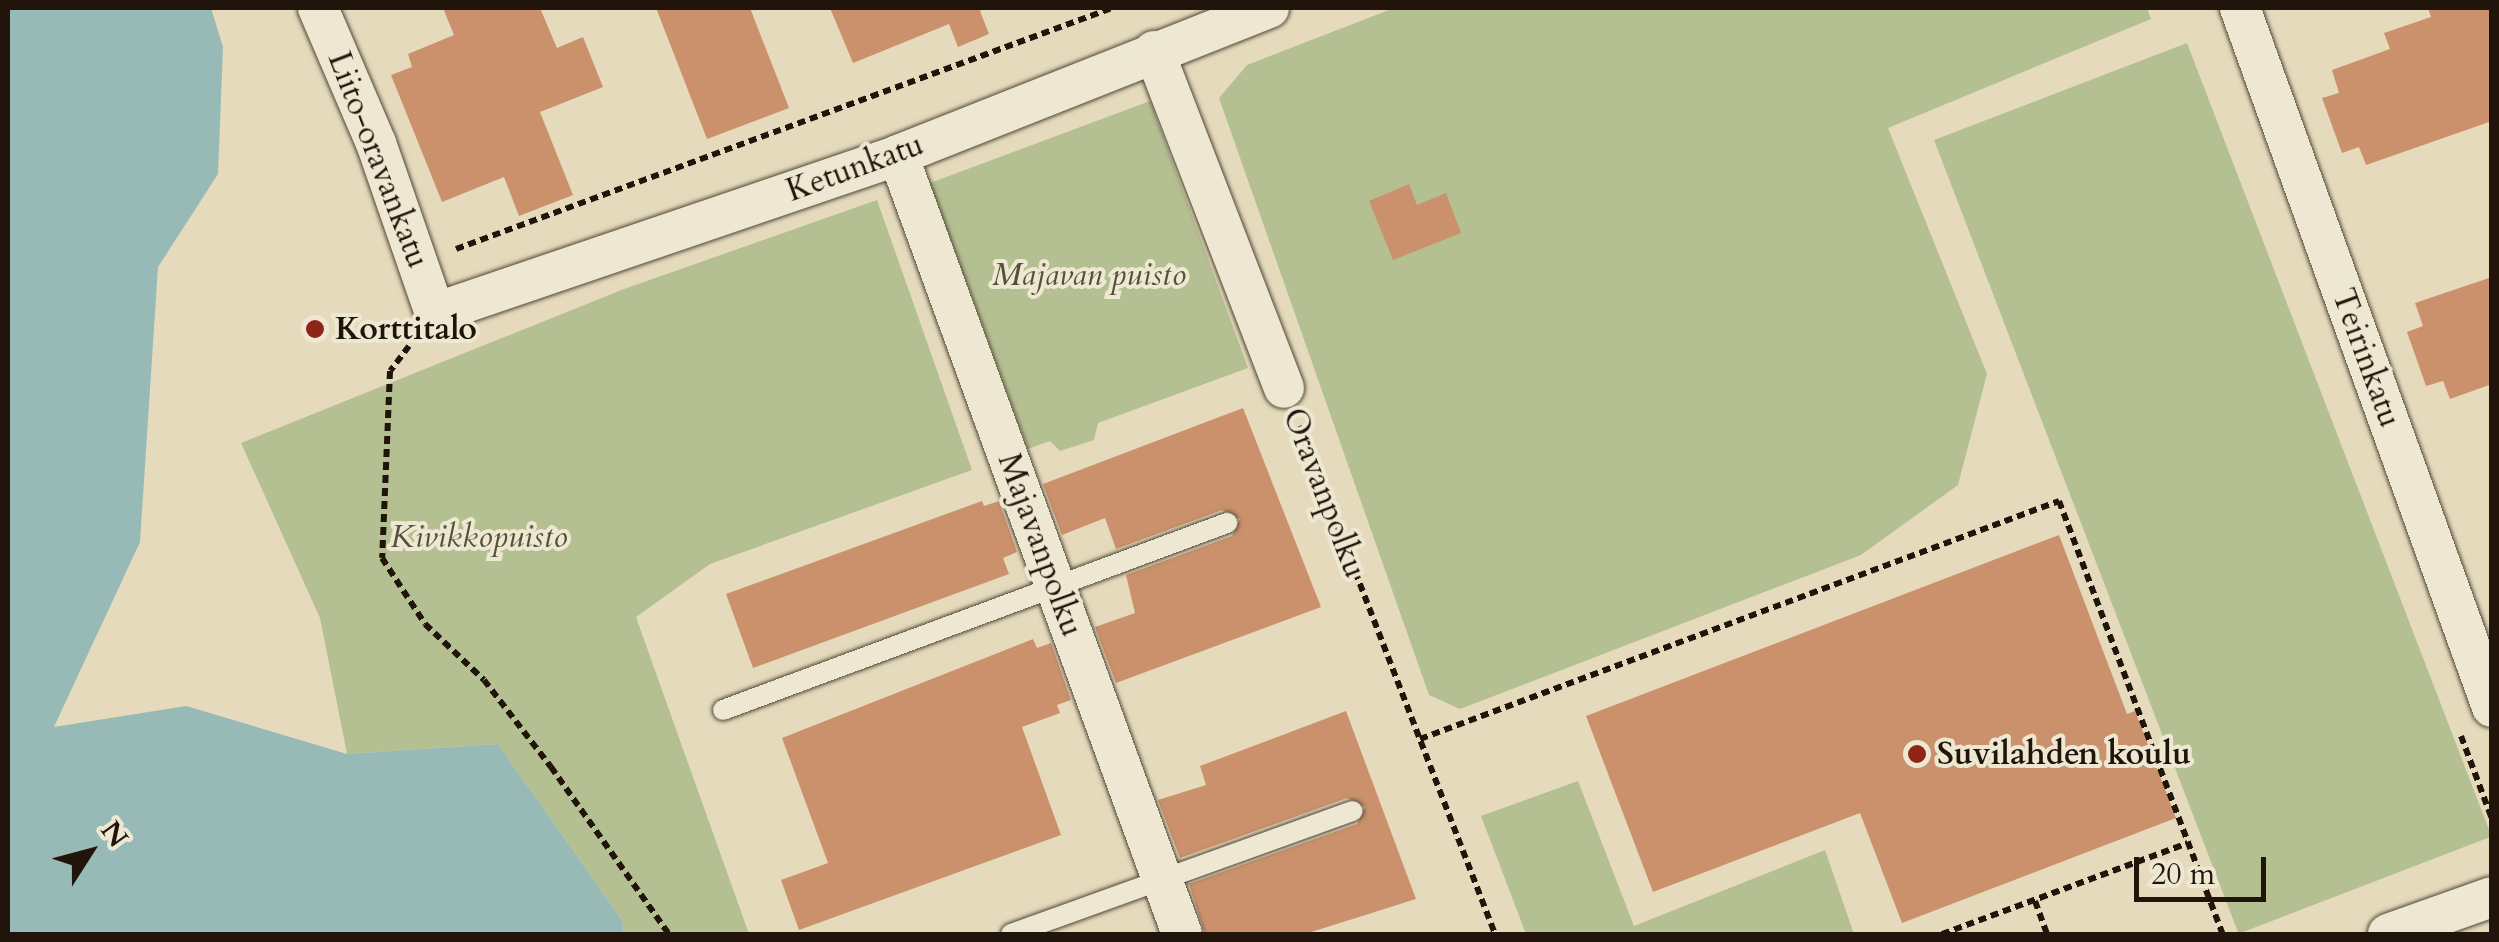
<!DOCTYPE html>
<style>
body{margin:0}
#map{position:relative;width:2499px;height:942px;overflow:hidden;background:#e5dbbc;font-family:Cardo,serif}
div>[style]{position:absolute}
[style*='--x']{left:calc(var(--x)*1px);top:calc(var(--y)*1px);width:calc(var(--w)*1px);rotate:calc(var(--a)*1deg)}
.green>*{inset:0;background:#b4c091;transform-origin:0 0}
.water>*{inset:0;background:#97bab7}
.building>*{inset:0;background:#cb916c}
.path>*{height:6px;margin-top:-3px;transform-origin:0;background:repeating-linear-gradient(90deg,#21150b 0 8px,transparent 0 13px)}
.roads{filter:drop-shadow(0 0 2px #524637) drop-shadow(0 0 2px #524637)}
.lane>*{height:20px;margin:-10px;padding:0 10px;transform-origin:10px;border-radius:10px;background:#eee8d3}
.street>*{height:40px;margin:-20px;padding:0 20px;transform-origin:20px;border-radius:20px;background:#eee8d3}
.dots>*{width:28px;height:28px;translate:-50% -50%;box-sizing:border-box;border:5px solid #eee8d3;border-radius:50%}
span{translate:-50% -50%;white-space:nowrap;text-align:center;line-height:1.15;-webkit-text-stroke:8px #eee8d3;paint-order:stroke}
.street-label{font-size:32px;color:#21150b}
.park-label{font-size:32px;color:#54513a;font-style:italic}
.poi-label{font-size:32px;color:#21150b;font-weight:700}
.left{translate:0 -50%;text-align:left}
.frame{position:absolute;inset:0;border:10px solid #21150b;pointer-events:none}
.north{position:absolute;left:40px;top:802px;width:100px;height:100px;-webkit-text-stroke:8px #eee8d3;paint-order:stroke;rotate:54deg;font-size:28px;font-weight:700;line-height:40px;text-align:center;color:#21150b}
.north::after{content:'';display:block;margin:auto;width:35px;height:45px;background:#21150b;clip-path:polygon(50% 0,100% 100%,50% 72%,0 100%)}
.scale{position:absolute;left:2134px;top:857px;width:132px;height:45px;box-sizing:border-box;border:5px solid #21150b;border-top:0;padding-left:12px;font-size:30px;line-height:35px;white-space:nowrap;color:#21150b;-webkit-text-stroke:8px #eee8d3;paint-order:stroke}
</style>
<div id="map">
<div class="green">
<i style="clip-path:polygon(1394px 8px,2147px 8px,2151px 19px,1888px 128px,1987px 374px,1958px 485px,1861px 555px,1460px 709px,1429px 695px,1219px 98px,1247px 65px)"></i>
<i style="left:2187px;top:43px;width:850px;height:271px;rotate:69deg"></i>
<i style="clip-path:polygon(1150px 101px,1248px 368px,1098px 423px,1094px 440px,1060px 451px,1050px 441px,1028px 449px,930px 183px)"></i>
<i style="clip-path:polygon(877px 200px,972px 470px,710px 564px,636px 617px,749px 934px,624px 934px,622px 920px,498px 744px,347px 754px,320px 618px,241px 443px,624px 289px)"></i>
<i style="clip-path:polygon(1578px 781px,1634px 926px,1825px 850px,1854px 934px,1526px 934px,1481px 816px)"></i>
</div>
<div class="water">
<i style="clip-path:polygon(8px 8px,211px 8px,223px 47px,218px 174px,158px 267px,140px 542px,54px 727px,186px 706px,347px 754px,498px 744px,622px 920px,624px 934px,8px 934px)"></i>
</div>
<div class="building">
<i style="clip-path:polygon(443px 8px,540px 8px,557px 48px,583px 37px,603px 87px,540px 112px,573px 195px,519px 216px,504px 177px,442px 202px,391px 75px,412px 67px,408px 54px,454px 35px)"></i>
<i style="clip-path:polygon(656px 8px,750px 8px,789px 108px,707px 139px)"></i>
<i style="clip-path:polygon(830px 8px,985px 8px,980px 11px,989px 34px,958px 47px,949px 24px,853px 63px)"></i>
<i style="clip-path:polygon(2428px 8px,2492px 8px,2492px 121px,2366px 165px,2359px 147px,2342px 153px,2322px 98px,2339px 93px,2332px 70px,2390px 49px,2384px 33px,2431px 17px)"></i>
<i style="clip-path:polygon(1409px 184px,1417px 205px,1446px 193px,1461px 233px,1393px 260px,1369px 201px)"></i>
<i style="clip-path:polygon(2492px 277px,2492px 384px,2450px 399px,2443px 381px,2426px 386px,2407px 332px,2423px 326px,2415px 303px)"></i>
<i style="clip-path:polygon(1243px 408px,1321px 607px,1116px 683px,1095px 627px,1135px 613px,1126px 575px,1232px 536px,1240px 519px,1222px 510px,1116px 549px,1105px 518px,1062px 535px,1043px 484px)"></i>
<i style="clip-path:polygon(982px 501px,984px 506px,999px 501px,1017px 552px,1003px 558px,1009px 574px,753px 668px,726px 594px)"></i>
<i style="clip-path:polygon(2059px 535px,2127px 714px,2135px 711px,2176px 818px,1902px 923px,1860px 813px,1653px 892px,1586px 716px)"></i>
<i style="clip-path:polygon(1033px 639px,1037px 648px,1051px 643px,1071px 700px,1057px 705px,1060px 713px,1022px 727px,1061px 835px,799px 930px,781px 880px,828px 863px,782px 738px)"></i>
<i style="clip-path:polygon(1346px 711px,1416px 899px,1305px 934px,1205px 934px,1189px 884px,1357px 824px,1365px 807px,1347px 798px,1180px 858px,1158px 800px,1206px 785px,1200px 766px)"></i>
</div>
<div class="path">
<i style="--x:456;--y:249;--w:699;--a:-20.17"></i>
<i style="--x:409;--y:346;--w:31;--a:127"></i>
<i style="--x:390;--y:371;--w:187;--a:92.4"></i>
<i style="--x:382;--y:558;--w:79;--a:56.9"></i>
<i style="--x:425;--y:624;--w:81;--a:43.5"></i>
<i style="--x:484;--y:680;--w:110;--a:52.4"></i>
<i style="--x:551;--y:767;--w:204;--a:54.8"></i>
<i style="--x:1299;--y:426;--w:544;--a:68.9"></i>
<i style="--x:2461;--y:736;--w:89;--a:69.5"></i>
<i style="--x:1420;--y:739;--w:682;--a:-20.43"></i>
<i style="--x:2059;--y:501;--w:463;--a:69.3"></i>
<i style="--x:2035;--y:901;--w:35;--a:70"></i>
<i style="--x:1942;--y:934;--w:262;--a:-20.3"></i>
</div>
<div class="roads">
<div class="lane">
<i style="--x:723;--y:710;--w:538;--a:-20.36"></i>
<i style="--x:1011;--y:934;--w:363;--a:-19.8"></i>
</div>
<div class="street">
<i style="--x:318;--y:8;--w:147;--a:66.8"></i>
<i style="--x:376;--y:143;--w:180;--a:70.9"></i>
<i style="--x:435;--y:313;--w:489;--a:-18.8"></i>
<i style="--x:898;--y:155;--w:399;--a:-21.6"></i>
<i style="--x:2240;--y:8;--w:743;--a:70.18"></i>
<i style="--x:1154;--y:51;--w:361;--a:68.9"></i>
<i style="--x:898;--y:155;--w:829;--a:69.97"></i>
<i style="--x:2388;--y:934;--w:110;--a:-19.6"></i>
</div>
</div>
<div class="dots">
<i style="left:315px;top:329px;background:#8f2418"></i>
<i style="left:1917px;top:754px;background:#8f2418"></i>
</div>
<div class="street-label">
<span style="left:378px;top:160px;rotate:69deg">Liito-oravankatu</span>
<span style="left:855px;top:168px;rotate:-20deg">Ketunkatu</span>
<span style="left:2366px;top:358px;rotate:70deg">Teirinkatu</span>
<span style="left:1324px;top:493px;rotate:69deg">Oravanpolku</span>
<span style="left:1040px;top:545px;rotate:70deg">Majavanpolku</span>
</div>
<div class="park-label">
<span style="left:1089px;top:275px">Majavan puisto</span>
<span style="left:479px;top:537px">Kivikkopuisto</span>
</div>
<div class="poi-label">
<span class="left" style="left:335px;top:329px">Korttitalo</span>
<span class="left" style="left:1937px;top:754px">Suvilahden koulu</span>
</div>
<div class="frame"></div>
<div class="north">N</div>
<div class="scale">20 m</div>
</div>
